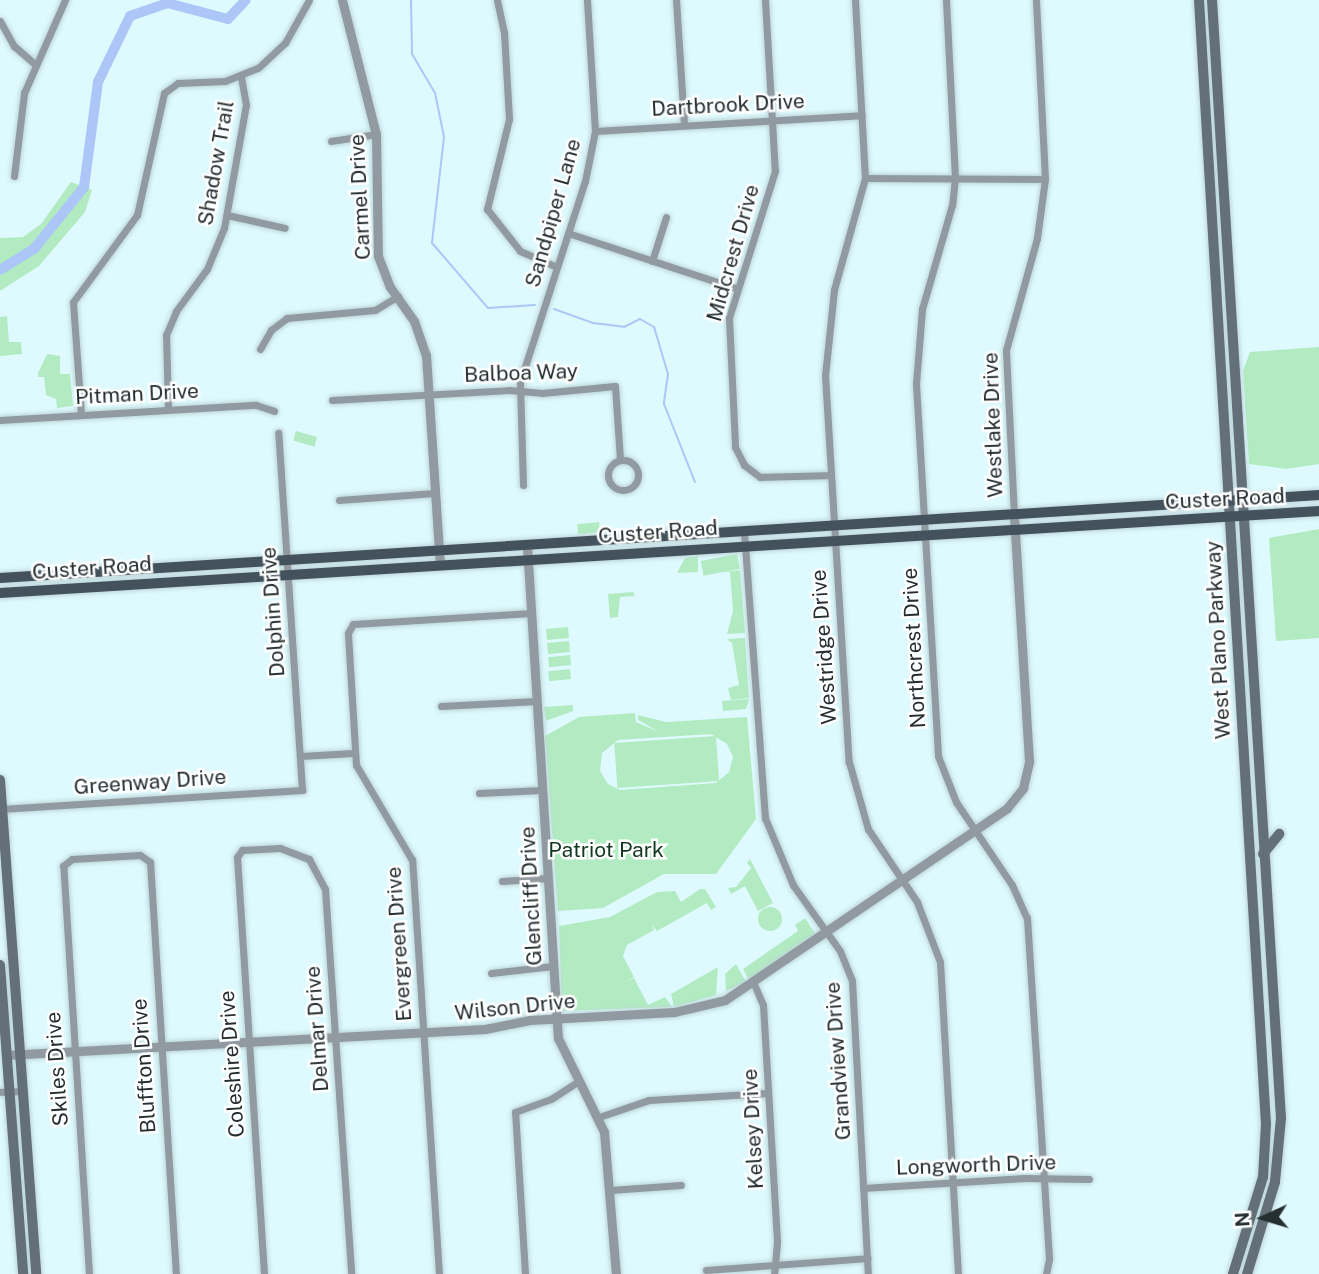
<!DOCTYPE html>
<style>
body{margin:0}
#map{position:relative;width:1319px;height:1274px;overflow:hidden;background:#defafe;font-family:"Public Sans",sans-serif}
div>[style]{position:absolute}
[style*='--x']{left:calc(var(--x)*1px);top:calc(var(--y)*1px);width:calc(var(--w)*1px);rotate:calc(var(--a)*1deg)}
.green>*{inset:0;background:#b2ebc1;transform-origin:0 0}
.round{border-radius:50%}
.stream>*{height:2px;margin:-1px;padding:0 1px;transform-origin:1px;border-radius:1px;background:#acc7f7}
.river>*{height:10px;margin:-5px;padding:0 5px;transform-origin:5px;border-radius:5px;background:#acc7f7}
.roads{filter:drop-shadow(0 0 2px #bdd5d9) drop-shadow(0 0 2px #bdd5d9)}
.minor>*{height:7px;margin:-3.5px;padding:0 3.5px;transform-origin:3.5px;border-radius:3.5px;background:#919aa0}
.minor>.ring{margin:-3.5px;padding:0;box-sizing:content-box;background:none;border:7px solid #919aa0;border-radius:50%}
.tertiary>*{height:9px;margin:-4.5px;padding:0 4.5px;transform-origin:4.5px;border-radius:4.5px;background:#919aa0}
.secondary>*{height:10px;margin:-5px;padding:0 5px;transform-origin:5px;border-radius:5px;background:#637078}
.primary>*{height:10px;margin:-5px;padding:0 5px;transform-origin:5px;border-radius:5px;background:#43525c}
span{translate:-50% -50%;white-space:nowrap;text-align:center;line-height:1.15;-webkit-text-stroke:5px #fff;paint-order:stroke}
.street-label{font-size:21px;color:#252f31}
.park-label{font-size:21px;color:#12381f}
.north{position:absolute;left:1228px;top:1183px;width:70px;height:70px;-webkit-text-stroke:5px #fff;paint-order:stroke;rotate:266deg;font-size:19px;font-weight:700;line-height:28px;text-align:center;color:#252f31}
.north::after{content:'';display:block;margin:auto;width:24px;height:32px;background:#252f31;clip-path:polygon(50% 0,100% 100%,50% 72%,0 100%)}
</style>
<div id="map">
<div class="green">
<i style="clip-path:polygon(71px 182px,92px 190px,85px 212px,39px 266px,0 291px,0 238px,23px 237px,41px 224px)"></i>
<i style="clip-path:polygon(7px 316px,9px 342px,21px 342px,22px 354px,0 356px,0 317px)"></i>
<i style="clip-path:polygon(1319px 347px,1319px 464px,1286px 469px,1249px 464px,1243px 371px,1250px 352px)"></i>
<i style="clip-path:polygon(47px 354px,60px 356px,60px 374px,70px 374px,73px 406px,57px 408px,56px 399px,46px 395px,44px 377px,38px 377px,38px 373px)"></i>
<i style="left:296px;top:431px;width:22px;height:10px;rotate:16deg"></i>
<i style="left:599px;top:522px;width:10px;height:22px;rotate:84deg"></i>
<i style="clip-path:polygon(1319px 529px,1319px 638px,1276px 641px,1269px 538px)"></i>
<i style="left:737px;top:554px;width:15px;height:37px;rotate:79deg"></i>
<i style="clip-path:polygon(698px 556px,698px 572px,677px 573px,685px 558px)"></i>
<i style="clip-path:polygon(740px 570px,745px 633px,727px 634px,733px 611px,730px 572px,720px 572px)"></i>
<i style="clip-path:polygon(633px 592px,635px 596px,620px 597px,618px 617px,610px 618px,608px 594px)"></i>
<i style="left:568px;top:627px;width:11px;height:22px;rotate:85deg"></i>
<i style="clip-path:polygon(745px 638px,749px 698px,731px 700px,728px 688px,739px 685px,732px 643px,727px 639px)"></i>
<i style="left:569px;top:641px;width:11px;height:22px;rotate:85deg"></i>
<i style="left:570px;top:655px;width:10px;height:22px;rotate:84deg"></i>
<i style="left:570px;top:669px;width:10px;height:22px;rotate:84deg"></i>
<i style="clip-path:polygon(749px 699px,746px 709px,723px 711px,722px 701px)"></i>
<i style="clip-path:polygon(573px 705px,573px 711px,546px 721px,544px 707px)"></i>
<i style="clip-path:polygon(evenodd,635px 713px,636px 722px,659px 732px,638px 720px,638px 715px,666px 722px,747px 717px,756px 819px,716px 874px,664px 874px,603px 908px,558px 911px,545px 736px,579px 717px,635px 713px,711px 734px,727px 744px,733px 757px,729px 772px,716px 783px,620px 790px,608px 784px,600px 771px,602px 753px,618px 740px,711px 734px)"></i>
<i style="left:716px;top:736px;width:45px;height:102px;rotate:86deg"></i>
<i style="clip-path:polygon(750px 859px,773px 903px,758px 911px,745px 886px,731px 894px,728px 888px,736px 887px,751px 868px,747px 863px)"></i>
<i style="clip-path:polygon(700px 889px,705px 889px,716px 907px,711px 910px,707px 903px,657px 931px,652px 925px,654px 930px,627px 945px,623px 956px,634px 977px,627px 981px,634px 978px,648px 1005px,665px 997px,672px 1007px,562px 1011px,559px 926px,610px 917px,657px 892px,675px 891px,681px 902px)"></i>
<i class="round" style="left:758px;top:907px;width:24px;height:24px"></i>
<i style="clip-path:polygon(805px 918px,816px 935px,749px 980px,743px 969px,798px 931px,795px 925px)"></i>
<i style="clip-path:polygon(736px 964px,746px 982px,726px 991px,725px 974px)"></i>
<i style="clip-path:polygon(718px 967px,716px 995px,674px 1007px,671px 994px)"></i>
</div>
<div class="stream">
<i style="--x:411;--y:0;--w:54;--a:88.9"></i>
<i style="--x:412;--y:54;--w:45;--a:59.5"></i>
<i style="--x:435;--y:93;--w:45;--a:78.4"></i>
<i style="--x:444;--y:137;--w:107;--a:96.5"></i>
<i style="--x:432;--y:243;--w:86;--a:49.3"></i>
<i style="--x:488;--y:308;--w:47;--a:-3.7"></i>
<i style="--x:554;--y:309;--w:41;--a:19.7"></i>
<i style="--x:593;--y:323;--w:31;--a:7"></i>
<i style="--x:624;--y:327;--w:18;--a:-27"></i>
<i style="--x:640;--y:319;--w:16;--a:30"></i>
<i style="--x:654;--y:327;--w:49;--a:73.4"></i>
<i style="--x:668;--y:374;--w:30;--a:98"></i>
<i style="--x:664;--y:404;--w:84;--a:68.3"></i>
</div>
<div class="river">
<i style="--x:0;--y:270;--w:40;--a:-32"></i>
<i style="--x:34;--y:249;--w:80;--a:-51.1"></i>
<i style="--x:84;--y:187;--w:106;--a:-82.4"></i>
<i style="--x:98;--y:82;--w:73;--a:-64.1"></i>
<i style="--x:130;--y:16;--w:39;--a:-19"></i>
<i style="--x:167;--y:3;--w:63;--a:14.7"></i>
<i style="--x:228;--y:19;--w:26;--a:-47"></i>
</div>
<div class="roads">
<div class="minor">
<i style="--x:497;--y:0;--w:33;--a:78"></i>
<i style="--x:504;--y:32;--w:87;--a:86.7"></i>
<i style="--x:509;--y:119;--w:93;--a:103.7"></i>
<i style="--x:487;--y:209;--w:53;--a:51.8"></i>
<i style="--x:520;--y:251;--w:40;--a:23.4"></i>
<i style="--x:676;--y:0;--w:125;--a:86.3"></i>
<i style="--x:765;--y:0;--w:171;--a:86.7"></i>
<i style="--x:775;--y:171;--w:154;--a:107.4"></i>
<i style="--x:729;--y:318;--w:129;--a:87.3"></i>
<i style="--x:735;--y:447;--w:20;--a:63"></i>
<i style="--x:744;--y:465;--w:20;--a:37"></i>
<i style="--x:760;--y:477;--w:71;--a:-1.6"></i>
<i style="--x:855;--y:0;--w:178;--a:86.8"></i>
<i style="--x:865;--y:178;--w:116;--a:105.5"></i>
<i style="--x:834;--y:290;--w:85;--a:96"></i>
<i style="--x:825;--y:375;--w:388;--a:86.5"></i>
<i style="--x:849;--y:762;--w:70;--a:74.2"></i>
<i style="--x:868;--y:829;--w:88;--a:56.1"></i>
<i style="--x:917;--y:902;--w:64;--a:69"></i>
<i style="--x:940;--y:962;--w:313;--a:86.7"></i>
<i style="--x:946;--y:0;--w:178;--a:87.1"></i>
<i style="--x:955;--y:178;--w:27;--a:96"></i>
<i style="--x:952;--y:205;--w:108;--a:106.1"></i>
<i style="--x:922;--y:309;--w:75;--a:94.6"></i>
<i style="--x:916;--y:384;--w:373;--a:86.6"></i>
<i style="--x:938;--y:756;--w:49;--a:68.6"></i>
<i style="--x:956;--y:802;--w:100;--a:56"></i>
<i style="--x:1012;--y:885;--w:36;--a:66"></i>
<i style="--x:1027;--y:918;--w:342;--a:86.3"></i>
<i style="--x:1049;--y:1259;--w:15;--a:101"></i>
<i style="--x:0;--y:21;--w:29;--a:61"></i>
<i style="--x:14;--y:46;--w:28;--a:41"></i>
<i style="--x:595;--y:131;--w:267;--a:-3.4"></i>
<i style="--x:331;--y:141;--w:46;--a:-8.8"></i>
<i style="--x:14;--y:176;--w:84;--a:-83.1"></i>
<i style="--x:24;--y:93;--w:102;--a:-66.2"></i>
<i style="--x:865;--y:178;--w:180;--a:0.3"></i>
<i style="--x:227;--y:215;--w:59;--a:12.6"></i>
<i style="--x:568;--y:233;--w:179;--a:18.2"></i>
<i style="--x:652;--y:261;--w:46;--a:-72.3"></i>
<i style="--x:260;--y:349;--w:22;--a:-60"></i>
<i style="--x:271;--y:330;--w:20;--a:-37"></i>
<i style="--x:287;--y:318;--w:88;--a:-5.2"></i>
<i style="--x:375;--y:310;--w:27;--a:-31"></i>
<i style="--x:332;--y:400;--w:177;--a:-3.2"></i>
<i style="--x:509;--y:390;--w:33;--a:5"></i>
<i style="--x:542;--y:393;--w:73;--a:-5.5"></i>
<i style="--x:615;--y:386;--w:74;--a:86.1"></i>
<i style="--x:168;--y:409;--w:74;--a:-91.5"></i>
<i style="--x:166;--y:335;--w:26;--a:-67"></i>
<i style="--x:176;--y:311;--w:52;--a:-53.6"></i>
<i style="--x:207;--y:269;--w:44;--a:-67.5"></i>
<i style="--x:224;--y:228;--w:125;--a:-79.9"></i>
<i style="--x:246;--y:105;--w:27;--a:-100"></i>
<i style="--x:81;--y:414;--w:112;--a:-94.1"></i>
<i style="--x:73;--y:302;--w:108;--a:-53.7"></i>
<i style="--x:137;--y:215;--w:125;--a:-77.5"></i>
<i style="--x:164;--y:93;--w:17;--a:-36"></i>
<i style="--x:178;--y:83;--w:47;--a:-2.4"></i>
<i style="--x:225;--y:81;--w:35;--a:-22"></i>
<i style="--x:258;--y:68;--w:37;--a:-43"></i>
<i style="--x:285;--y:43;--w:49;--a:-60.8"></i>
<i style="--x:0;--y:420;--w:256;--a:-3.4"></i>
<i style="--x:256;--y:405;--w:19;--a:18"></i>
<i class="ring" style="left:608px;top:460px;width:23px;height:23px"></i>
<i style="--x:523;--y:485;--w:103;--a:-91.7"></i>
<i style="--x:520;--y:382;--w:211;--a:-72.1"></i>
<i style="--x:585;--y:181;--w:51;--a:-78.7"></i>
<i style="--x:595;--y:131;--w:131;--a:-93.5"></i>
<i style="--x:339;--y:500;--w:96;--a:-4.2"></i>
<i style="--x:1014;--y:515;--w:165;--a:-92.8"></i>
<i style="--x:1006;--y:350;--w:116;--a:-74.5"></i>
<i style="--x:1037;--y:238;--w:60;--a:-82.3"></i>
<i style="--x:1045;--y:179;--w:179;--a:-92.9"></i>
<i style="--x:744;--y:532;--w:287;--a:85.8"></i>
<i style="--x:765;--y:818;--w:73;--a:67.3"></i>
<i style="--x:793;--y:885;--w:81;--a:54.5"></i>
<i style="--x:840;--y:951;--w:32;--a:68"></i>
<i style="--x:852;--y:981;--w:293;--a:86.9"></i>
<i style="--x:441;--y:706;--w:96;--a:-3"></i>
<i style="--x:300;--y:756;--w:54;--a:-3.2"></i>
<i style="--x:479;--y:793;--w:63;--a:-2.7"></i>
<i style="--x:0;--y:809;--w:303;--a:-3.6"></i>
<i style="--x:302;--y:790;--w:358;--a:-93.8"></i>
<i style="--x:502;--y:881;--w:46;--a:-3.7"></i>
<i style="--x:491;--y:973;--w:62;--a:-6.4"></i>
<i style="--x:754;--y:984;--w:23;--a:67"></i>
<i style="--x:763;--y:1005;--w:237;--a:86.6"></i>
<i style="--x:777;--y:1242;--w:32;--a:95"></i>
<i style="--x:0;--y:1092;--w:23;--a:-2"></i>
<i style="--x:599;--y:1117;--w:53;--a:-18.8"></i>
<i style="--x:649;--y:1100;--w:119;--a:-3.4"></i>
<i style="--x:863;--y:1188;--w:162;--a:-3.5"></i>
<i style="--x:1025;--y:1178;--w:64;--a:0.9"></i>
<i style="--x:610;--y:1190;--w:71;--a:-4"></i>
<i style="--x:706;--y:1270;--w:162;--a:-4.2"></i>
<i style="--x:89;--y:1274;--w:409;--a:-93.6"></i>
<i style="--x:63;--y:866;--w:11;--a:-38"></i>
<i style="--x:72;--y:859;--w:68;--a:-3.4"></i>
<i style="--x:140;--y:855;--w:12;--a:35"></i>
<i style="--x:150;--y:862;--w:413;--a:86.4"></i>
<i style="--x:264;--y:1274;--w:418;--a:-93.7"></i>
<i style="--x:237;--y:857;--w:9;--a:-54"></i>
<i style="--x:242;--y:850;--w:38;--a:-3"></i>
<i style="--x:280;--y:848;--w:31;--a:21"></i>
<i style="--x:309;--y:859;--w:34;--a:62"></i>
<i style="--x:325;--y:889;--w:386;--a:86.1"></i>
<i style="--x:439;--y:1274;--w:415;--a:-93.7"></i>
<i style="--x:412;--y:860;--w:110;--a:-120.5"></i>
<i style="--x:356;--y:765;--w:132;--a:-93.5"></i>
<i style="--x:348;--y:633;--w:10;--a:-61"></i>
<i style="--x:353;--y:624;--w:179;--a:-3.5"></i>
<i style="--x:525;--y:1274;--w:162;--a:-93.5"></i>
<i style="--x:515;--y:1112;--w:38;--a:-20"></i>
<i style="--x:551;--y:1099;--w:31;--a:-33"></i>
</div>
<div class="tertiary">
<i style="--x:342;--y:0;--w:138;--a:75.8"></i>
<i style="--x:376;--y:134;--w:122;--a:89.1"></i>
<i style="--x:378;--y:256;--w:33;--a:69"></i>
<i style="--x:390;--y:287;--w:42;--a:54.8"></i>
<i style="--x:414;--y:321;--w:36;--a:71"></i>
<i style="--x:426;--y:355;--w:209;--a:86.2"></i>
<i style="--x:527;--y:546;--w:493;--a:86.4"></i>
<i style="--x:558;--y:1038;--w:105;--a:63.9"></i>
<i style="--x:604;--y:1132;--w:143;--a:85.2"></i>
<i style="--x:6;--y:1055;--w:480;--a:-3.1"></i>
<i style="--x:485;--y:1029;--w:46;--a:-11.3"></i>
<i style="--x:530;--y:1020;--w:144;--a:-3.2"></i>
<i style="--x:674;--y:1012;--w:52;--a:-13.2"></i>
<i style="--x:725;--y:1000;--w:341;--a:-34.2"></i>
<i style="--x:1007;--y:808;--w:26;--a:-51"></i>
<i style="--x:1023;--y:788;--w:28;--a:-77"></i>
<i style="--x:1029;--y:761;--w:246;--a:-93.5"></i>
</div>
<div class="secondary">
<i style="--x:1199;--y:0;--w:1126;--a:86.59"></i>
<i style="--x:1266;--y:1124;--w:53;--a:93.2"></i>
<i style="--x:1263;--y:1177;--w:102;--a:107.2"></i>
<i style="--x:1212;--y:0;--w:1120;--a:86.47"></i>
<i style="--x:1281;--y:1118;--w:64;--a:95.4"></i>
<i style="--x:1275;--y:1182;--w:96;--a:106.9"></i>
<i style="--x:0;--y:780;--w:495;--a:85.8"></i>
<i style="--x:1263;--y:854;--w:26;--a:-51"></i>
<i style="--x:0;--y:965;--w:310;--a:85.7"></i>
</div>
<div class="primary">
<i style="--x:0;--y:578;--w:1322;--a:-3.6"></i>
<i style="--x:0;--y:593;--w:1322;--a:-3.56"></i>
</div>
</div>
<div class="street-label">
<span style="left:728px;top:105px;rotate:-3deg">Dartbrook Drive</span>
<span style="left:216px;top:163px;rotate:-80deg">Shadow Trail</span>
<span style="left:360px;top:197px;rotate:-93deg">Carmel Drive</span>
<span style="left:553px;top:213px;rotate:-74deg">Sandpiper Lane</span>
<span style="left:733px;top:253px;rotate:-74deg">Midcrest Drive</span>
<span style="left:521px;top:373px;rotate:-2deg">Balboa Way</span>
<span style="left:137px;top:394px;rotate:-3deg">Pitman Drive</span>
<span style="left:993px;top:425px;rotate:-92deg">Westlake Drive</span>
<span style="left:1225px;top:499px;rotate:-3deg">Custer Road</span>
<span style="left:658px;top:532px;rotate:-4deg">Custer Road</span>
<span style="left:92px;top:568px;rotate:-4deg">Custer Road</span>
<span style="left:273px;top:612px;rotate:-94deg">Dolphin Drive</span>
<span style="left:1218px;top:640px;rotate:-93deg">West Plano Parkway</span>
<span style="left:824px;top:647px;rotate:-94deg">Westridge Drive</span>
<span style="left:914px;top:648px;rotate:-93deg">Northcrest Drive</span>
<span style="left:150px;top:782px;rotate:-4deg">Greenway Drive</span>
<span style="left:531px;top:896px;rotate:-93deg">Glencliff Drive</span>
<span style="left:399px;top:944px;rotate:-94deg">Evergreen Drive</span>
<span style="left:515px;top:1007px;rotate:-6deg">Wilson Drive</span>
<span style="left:317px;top:1029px;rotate:-94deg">Delmar Drive</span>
<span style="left:838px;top:1061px;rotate:-94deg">Grandview Drive</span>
<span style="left:232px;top:1064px;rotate:-94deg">Coleshire Drive</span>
<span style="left:144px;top:1066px;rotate:-94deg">Bluffton Drive</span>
<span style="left:57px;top:1069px;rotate:-94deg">Skiles Drive</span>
<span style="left:753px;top:1129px;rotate:-93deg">Kelsey Drive</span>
<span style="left:976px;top:1165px;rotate:-2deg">Longworth Drive</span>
</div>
<div class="park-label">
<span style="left:606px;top:850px">Patriot Park</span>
</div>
<div class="north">N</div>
</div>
